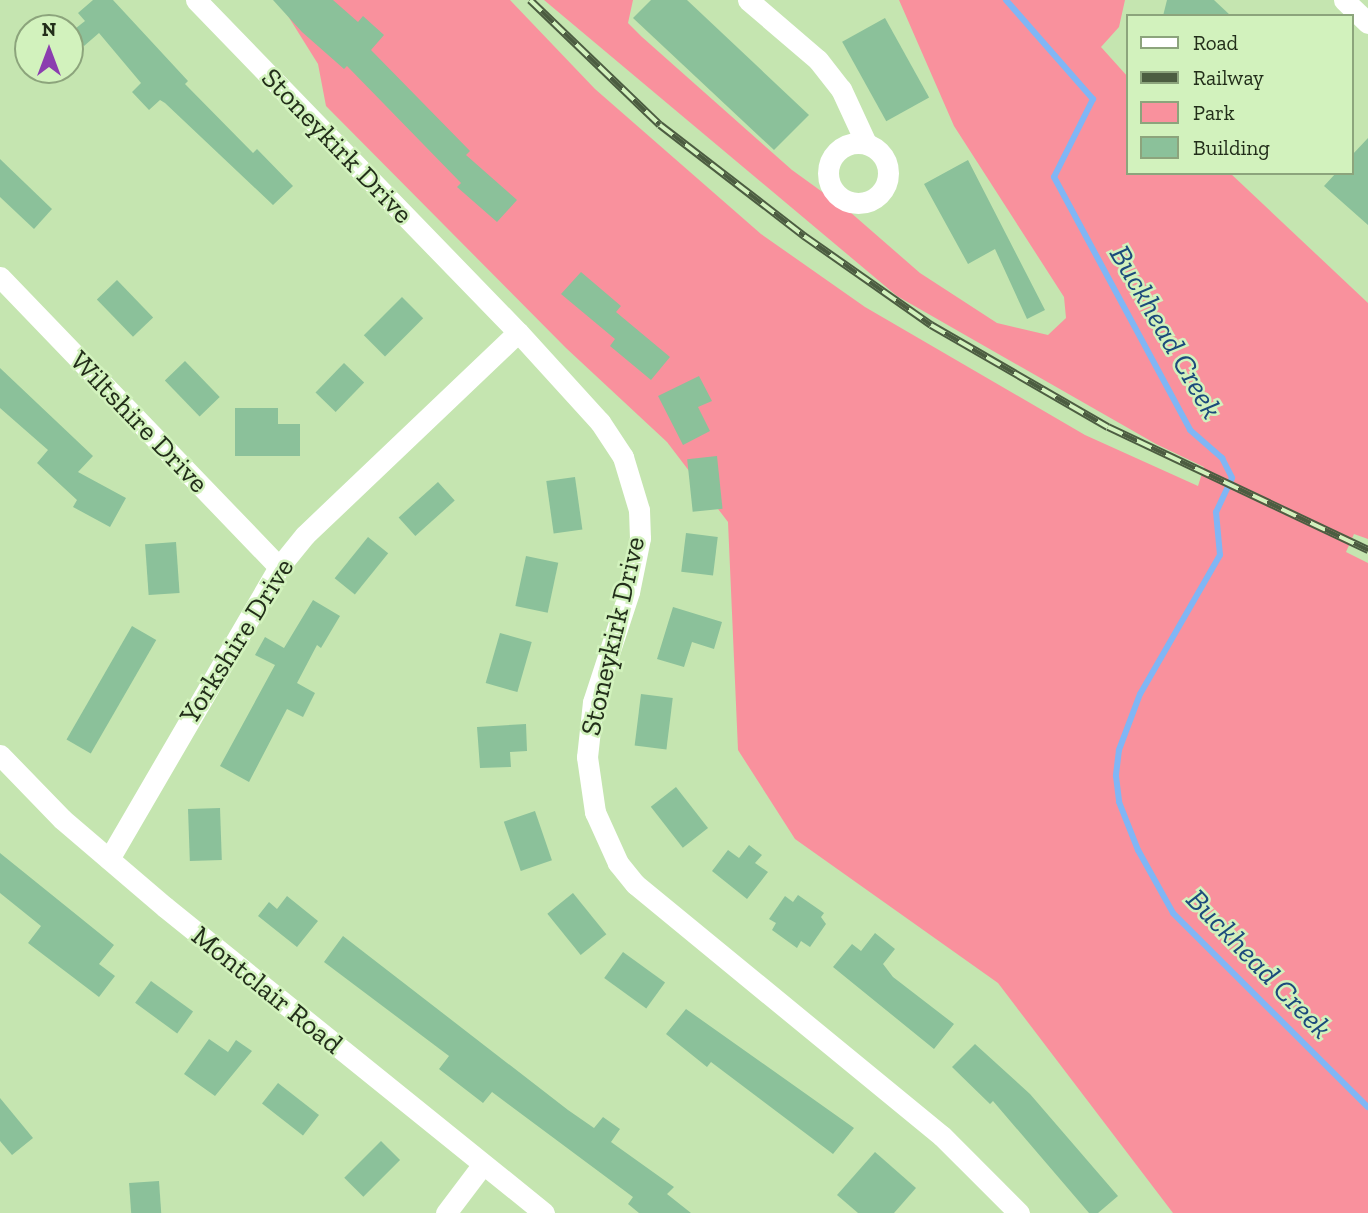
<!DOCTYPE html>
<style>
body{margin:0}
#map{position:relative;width:1368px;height:1213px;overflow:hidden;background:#c5e5b0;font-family:"Zilla Slab",serif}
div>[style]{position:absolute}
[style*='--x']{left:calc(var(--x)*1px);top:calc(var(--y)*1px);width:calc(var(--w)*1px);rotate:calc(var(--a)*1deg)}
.green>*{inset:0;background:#f9919d}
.stream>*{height:6px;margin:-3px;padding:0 3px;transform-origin:3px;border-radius:3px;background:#80b6f5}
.building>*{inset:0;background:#8bc19a;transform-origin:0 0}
.street>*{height:21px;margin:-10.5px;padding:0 10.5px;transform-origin:10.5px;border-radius:10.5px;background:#fff}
.street>.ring{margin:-10.5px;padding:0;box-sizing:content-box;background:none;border:21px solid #fff;border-radius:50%}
.rail>*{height:8px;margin-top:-4px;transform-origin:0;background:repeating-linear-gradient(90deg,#d2f2bd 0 16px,#4c5d41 0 32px);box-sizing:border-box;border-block:2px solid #4c5d41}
span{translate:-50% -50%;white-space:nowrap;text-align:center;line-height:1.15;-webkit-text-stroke:5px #d2f2bd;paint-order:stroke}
.street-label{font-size:28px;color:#222e1a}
.water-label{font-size:30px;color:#1c4a7c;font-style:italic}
.legend{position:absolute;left:1126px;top:14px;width:228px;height:161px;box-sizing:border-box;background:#d2f2bd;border:2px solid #8ca47c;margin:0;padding:9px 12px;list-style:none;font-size:21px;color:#222e1a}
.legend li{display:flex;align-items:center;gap:14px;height:35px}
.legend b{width:35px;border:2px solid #8ca47c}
.north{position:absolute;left:14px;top:14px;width:70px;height:70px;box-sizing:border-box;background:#d2f2bd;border:2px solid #8ca47c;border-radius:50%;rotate:0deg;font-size:19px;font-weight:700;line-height:28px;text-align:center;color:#222e1a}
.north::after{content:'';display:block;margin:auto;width:24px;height:32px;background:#8b3eaf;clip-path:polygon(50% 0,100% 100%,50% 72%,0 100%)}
</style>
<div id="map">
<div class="green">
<i style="clip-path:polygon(278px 0,510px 0,595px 89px,761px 234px,865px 307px,1085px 435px,1198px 486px,1204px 467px,1156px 444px,897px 296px,544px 0,633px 0,628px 23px,642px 37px,792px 170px,850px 212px,920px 273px,997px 323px,1048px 335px,1066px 318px,1064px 297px,954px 126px,899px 0,1125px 0,1119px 27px,1101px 47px,1128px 77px,1128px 173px,1230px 173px,1368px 303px,1368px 539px,1354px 534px,1346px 552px,1368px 563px,1368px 1213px,1173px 1213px,998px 983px,795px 839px,738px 750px,728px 522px,667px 442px,566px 348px,326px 106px,318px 64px)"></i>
</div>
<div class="stream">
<i style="--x:1006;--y:0;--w:132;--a:48.7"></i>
<i style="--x:1093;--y:99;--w:87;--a:116.6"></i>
<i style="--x:1054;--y:177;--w:287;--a:61.7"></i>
<i style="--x:1190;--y:430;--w:43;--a:41.2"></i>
<i style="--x:1222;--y:458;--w:22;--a:63"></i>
<i style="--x:1232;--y:478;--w:38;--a:115"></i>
<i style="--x:1216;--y:512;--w:43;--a:84.7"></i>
<i style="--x:1220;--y:555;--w:160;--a:119.9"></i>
<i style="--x:1140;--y:694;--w:60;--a:110.6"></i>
<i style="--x:1119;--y:750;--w:26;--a:97"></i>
<i style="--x:1116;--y:776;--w:26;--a:83"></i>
<i style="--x:1119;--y:802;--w:52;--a:68.4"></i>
<i style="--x:1138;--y:850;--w:72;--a:60.9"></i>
<i style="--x:1173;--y:913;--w:275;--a:44.9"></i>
</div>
<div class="building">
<i style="clip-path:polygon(93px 0,113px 0,188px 81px,185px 84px,253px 153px,257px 149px,293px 186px,273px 205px,165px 103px,160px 100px,149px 110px,132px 92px,141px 83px,99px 33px,84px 46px,71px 32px,85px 21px,78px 13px)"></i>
<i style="clip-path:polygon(273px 0,333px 0,358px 22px,363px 16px,384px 35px,371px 50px,470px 151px,466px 155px,517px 200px,497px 222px,457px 187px,461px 183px,347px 66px,344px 69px,302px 32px)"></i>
<i style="clip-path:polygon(651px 0,687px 0,809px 115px,774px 150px,633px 18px)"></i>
<i style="clip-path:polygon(1167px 0,1214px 0,1231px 16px,1163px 16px)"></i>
<i style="left:885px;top:18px;width:91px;height:49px;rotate:61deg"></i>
<i style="clip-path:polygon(1368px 138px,1368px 225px,1324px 186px,1336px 173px,1352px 173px,1352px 155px)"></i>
<i style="clip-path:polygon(0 159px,52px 209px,34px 229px,0 197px)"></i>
<i style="clip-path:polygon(968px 160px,1045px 310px,1027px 319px,995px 249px,968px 264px,924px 184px)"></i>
<i style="clip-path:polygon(581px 272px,621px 306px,616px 312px,670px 357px,651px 380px,610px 346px,615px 339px,561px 294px)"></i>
<i style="left:117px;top:280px;width:52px;height:28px;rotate:46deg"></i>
<i style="left:402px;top:297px;width:30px;height:54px;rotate:45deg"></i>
<i style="left:185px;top:361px;width:50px;height:28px;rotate:46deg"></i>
<i style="left:344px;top:363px;width:28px;height:41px;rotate:44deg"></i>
<i style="clip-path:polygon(0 368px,93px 456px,78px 472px,126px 498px,110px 527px,73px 507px,77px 500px,37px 463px,48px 450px,0 408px)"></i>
<i style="clip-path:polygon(699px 376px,712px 401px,698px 407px,710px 431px,683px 445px,658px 396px)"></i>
<i style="clip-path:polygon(235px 408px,278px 408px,278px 424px,300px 424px,300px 456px,235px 456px)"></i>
<i style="left:717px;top:456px;width:53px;height:30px;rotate:84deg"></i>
<i style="left:575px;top:477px;width:53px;height:29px;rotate:82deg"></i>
<i style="left:438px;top:482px;width:25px;height:53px;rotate:48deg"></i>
<i style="left:686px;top:533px;width:32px;height:39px;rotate:7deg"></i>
<i style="left:368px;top:537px;width:26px;height:53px;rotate:39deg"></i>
<i style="left:176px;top:542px;width:51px;height:31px;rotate:86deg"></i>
<i style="left:526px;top:556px;width:33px;height:51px;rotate:12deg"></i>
<i style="clip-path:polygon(313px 600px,340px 616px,321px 648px,317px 645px,297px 683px,315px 693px,303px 717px,287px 709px,249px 782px,220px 766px,275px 665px,255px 655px,265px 637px,284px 648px)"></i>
<i style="clip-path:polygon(673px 607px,722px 622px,714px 649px,692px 642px,684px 667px,657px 659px)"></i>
<i style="left:132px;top:626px;width:28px;height:131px;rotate:30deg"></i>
<i style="left:500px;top:633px;width:33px;height:52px;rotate:16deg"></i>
<i style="left:641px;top:694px;width:32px;height:52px;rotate:7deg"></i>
<i style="clip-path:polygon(526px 724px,527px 751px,510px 752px,511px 767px,480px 768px,477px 727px)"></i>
<i style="left:676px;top:787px;width:52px;height:32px;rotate:52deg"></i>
<i style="left:220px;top:808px;width:52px;height:32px;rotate:88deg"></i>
<i style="left:535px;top:811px;width:52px;height:33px;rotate:71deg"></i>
<i style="clip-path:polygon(749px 845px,762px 855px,755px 863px,768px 872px,747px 899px,712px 871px,728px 850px,739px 858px)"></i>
<i style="clip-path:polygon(0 853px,114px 945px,99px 964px,115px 976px,99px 997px,28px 943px,41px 926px,0 893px)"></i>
<i style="left:573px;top:893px;width:53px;height:33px;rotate:51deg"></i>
<i style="clip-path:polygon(798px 895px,824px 913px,821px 917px,826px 924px,810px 947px,801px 941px,797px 948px,772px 930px,776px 923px,769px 919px,785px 896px,793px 902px)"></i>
<i style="clip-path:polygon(287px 896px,318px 921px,297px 947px,258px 916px,269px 902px,277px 909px)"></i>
<i style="clip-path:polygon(875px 933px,895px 949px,883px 964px,893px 977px,954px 1024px,934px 1049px,833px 967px,852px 944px,861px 951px)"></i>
<i style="clip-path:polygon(343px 936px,568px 1110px,594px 1128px,603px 1117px,620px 1129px,611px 1142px,674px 1187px,667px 1194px,691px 1213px,639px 1213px,628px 1204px,633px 1197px,492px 1092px,483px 1103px,439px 1069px,449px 1056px,324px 962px)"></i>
<i style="left:623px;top:952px;width:52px;height:32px;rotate:36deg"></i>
<i style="left:151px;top:981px;width:52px;height:27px;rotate:36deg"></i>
<i style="clip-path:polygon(686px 1009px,854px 1128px,833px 1154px,711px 1062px,707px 1067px,666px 1034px)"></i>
<i style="clip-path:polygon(209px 1039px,228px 1052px,236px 1040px,252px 1051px,215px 1096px,184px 1074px)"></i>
<i style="clip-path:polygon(975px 1044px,1030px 1094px,1118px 1196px,1098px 1213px,1089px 1213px,993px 1101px,990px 1104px,952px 1067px)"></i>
<i style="left:278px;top:1083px;width:52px;height:26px;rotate:38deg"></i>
<i style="clip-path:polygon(0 1098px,33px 1138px,12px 1155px,0 1141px)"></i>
<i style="left:381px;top:1141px;width:27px;height:52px;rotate:45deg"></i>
<i style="clip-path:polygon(875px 1152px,916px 1188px,894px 1213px,858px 1213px,837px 1195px)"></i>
<i style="left:159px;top:1181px;width:32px;height:30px;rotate:86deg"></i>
</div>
<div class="street">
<i style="--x:196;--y:0;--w:463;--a:45.9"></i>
<i style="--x:518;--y:332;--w:122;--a:47.7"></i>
<i style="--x:600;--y:422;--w:42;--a:56.7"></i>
<i style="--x:623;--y:457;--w:55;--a:73.2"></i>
<i style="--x:639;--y:510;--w:28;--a:88"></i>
<i style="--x:640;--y:538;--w:55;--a:101.5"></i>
<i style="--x:629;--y:592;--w:116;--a:108.1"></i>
<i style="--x:593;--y:702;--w:55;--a:96.2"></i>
<i style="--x:587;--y:757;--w:56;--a:81.7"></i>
<i style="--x:595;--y:812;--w:56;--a:65.7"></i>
<i style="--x:618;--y:863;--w:27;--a:51"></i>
<i style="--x:635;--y:884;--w:397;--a:39.4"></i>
<i style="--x:942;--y:1136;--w:109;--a:45"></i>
<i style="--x:748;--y:0;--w:92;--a:40.6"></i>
<i style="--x:818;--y:60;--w:37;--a:52"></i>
<i style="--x:841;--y:89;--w:57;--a:65.2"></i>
<i style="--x:1344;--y:0;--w:33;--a:44"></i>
<i class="ring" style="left:828px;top:143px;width:39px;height:39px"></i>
<i style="--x:0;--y:277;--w:402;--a:46.1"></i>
<i style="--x:0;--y:755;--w:89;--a:45.9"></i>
<i style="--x:62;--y:819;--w:135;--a:40.5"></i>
<i style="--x:165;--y:907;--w:487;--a:38.9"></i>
<i style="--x:109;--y:859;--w:338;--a:-59.8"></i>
<i style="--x:279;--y:567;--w:41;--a:-50.9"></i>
<i style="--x:305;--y:535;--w:294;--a:-43.6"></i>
<i style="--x:446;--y:1213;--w:61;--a:-52.9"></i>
</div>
<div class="rail">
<i style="--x:530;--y:0;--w:180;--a:43.9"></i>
<i style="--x:660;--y:125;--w:182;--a:37.6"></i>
<i style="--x:804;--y:236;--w:155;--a:35"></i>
<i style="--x:931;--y:325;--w:204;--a:30"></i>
<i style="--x:1108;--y:427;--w:288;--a:25.3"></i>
</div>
<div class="street-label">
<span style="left:337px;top:146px;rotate:46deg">Stoneykirk Drive</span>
<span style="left:139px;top:422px;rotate:46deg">Wiltshire Drive</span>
<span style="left:613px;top:636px;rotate:-77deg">Stoneykirk Drive</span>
<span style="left:237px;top:641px;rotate:-58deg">Yorkshire Drive</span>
<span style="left:267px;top:990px;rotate:39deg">Montclair Road</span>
</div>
<div class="water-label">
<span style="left:1166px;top:332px;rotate:60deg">Buckhead Creek</span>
<span style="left:1259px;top:964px;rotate:46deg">Buckhead Creek</span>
</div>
<ul class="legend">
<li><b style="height:9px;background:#fff"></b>Road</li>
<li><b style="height:9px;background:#4c5d41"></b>Railway</li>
<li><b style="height:19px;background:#f9919d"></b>Park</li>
<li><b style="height:19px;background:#8bc19a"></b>Building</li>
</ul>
<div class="north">N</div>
</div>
